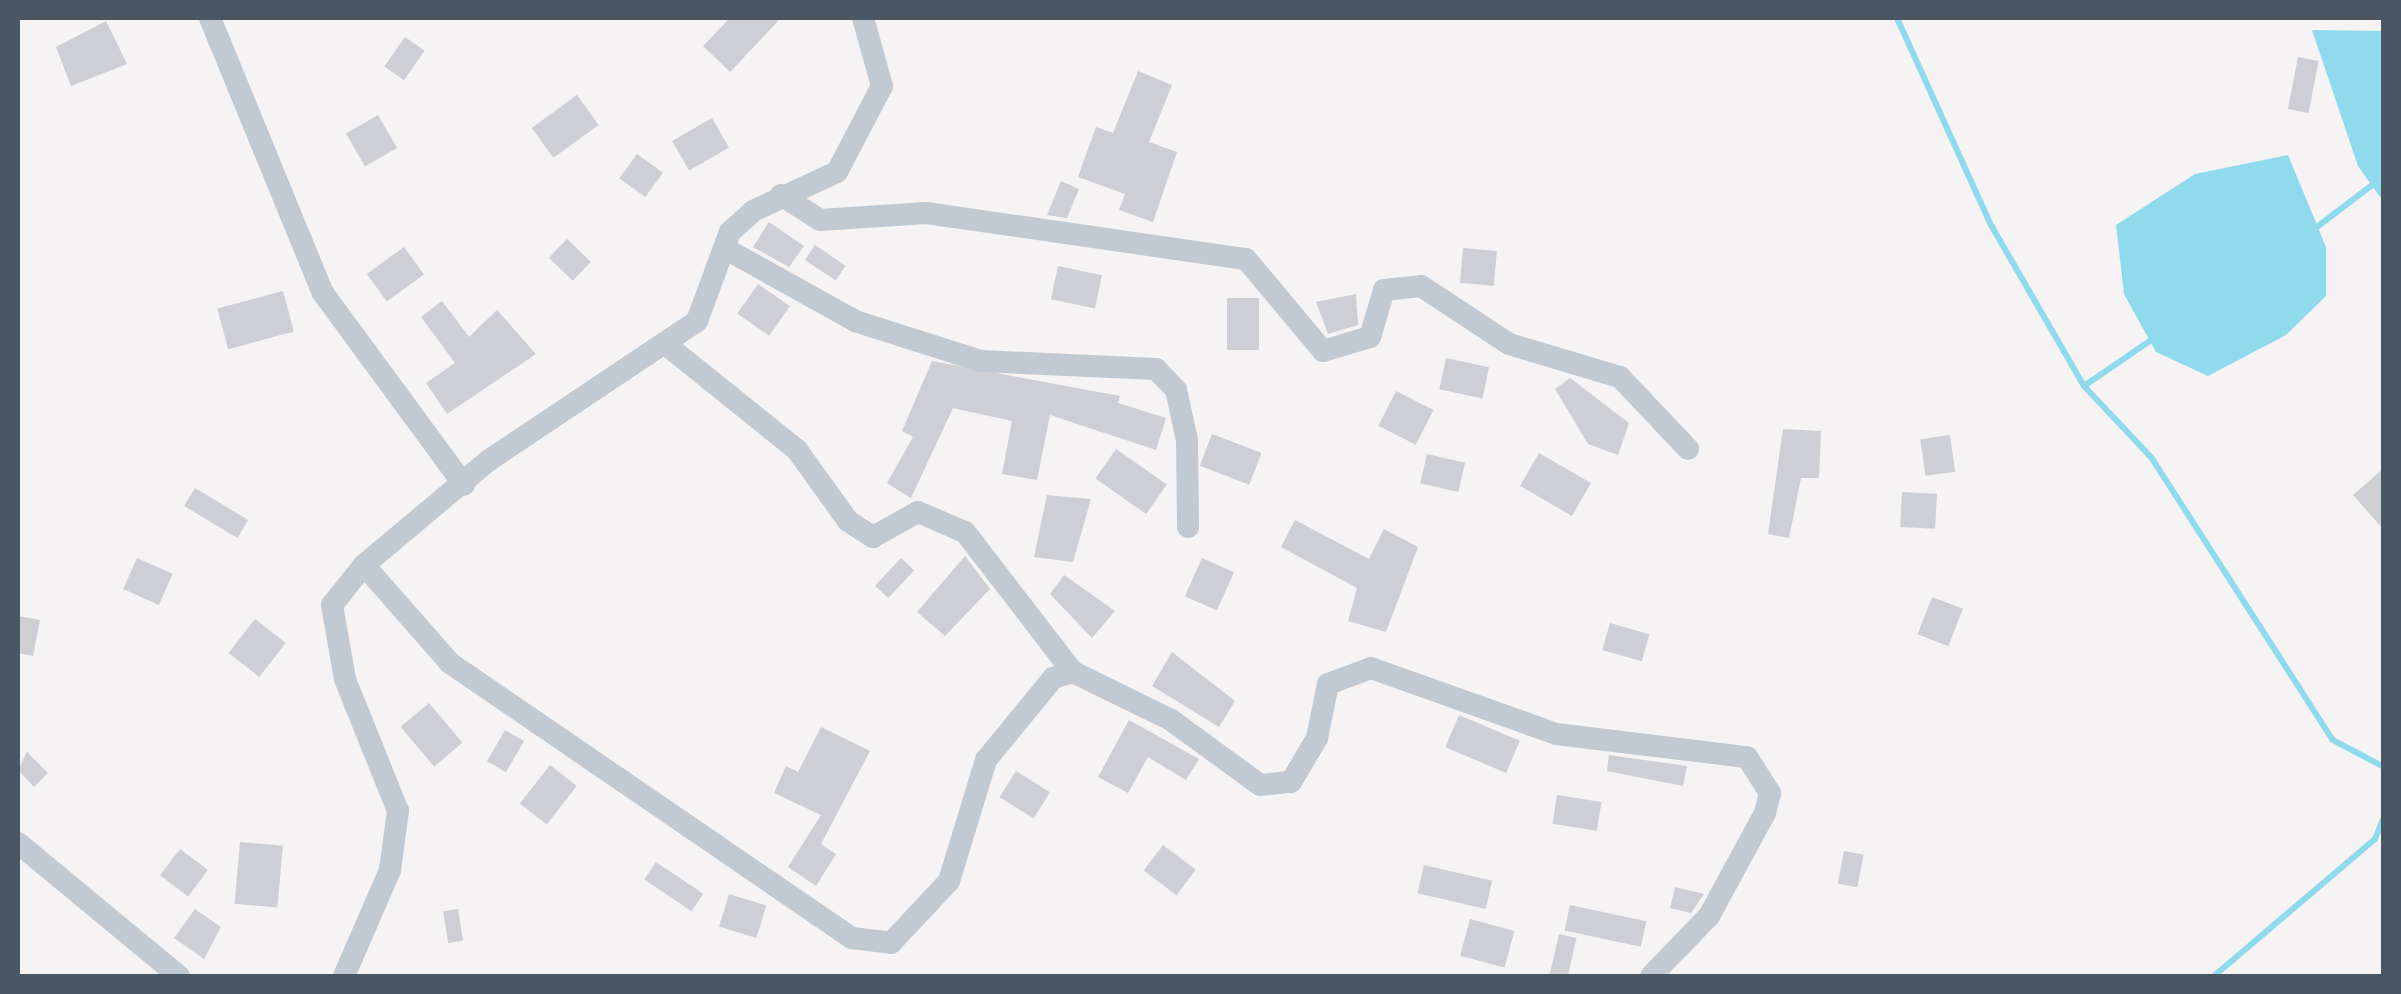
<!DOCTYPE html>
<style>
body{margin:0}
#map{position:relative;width:2401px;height:994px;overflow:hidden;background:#f5f3f3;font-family:Jost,sans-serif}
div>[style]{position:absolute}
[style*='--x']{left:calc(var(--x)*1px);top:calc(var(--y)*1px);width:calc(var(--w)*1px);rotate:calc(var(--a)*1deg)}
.water>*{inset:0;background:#90daee}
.stream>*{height:6px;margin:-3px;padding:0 3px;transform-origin:3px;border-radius:3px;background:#90daee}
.building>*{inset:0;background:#cdcfd5;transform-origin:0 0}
.street>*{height:22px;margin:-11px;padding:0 11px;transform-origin:11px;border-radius:11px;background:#c1cad2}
span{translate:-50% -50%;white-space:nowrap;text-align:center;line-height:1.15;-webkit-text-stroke:10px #fff;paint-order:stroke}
.frame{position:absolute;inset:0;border:20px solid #4a5661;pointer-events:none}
</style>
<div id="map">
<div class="water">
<i style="clip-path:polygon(2312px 30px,2383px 31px,2383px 201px,2358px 166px)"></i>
<i style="clip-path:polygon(2288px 155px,2326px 247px,2326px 296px,2286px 335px,2208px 376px,2156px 352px,2124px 294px,2116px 225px,2195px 174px)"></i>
</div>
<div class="stream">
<i style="--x:1897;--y:18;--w:227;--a:65.6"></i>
<i style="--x:1991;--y:225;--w:186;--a:60"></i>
<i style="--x:2084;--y:386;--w:98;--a:46.7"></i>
<i style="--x:2151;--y:457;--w:336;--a:57.3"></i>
<i style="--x:2333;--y:740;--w:58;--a:27.9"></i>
<i style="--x:2313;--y:230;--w:89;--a:-37.3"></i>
<i style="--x:2084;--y:386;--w:85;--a:-34.4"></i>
<i style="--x:2214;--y:976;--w:211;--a:-40.4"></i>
<i style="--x:2375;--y:839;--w:24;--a:-68"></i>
</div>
<div class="building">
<i style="clip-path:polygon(730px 18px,781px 18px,730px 72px,703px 46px)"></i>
<i style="clip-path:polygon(106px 21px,127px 64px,71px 86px,56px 47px)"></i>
<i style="left:405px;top:37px;width:24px;height:36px;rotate:35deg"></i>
<i style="left:2298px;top:57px;width:21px;height:53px;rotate:11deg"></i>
<i style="clip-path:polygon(1138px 71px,1172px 85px,1149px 142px,1177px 152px,1153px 222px,1119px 210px,1125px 194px,1078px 177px,1096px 127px,1113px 133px)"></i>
<i style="left:577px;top:95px;width:37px;height:56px;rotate:54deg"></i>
<i style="left:378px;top:115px;width:38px;height:37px;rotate:60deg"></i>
<i style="left:712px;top:118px;width:34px;height:46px;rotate:60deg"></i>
<i style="left:637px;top:154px;width:32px;height:30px;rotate:36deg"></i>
<i style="clip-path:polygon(1061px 181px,1079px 189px,1067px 218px,1047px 215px)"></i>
<i style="clip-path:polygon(769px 222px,804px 246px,789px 267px,753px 247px)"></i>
<i style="left:567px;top:239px;width:33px;height:26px;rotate:44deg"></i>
<i style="left:815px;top:245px;width:37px;height:18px;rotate:34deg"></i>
<i style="left:404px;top:247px;width:34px;height:46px;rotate:54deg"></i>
<i style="left:1463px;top:248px;width:34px;height:35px;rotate:5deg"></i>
<i style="left:1058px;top:266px;width:45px;height:34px;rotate:12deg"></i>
<i style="left:758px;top:284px;width:39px;height:36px;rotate:35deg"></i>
<i style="left:283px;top:291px;width:42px;height:68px;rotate:75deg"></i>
<i style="clip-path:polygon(1356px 294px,1358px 325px,1328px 334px,1316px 302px)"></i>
<i style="left:1227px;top:298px;width:32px;height:52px"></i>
<i style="clip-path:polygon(442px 301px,469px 337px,497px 310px,536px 354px,447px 414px,426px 383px,455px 363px,421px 317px)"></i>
<i style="left:1446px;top:358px;width:44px;height:32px;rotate:12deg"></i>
<i style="clip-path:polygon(932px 361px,1120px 396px,1118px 403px,1166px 418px,1156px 450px,1050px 415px,1037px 480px,1002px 474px,1012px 421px,953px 408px,911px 498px,887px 483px,913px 437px,902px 431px)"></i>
<i style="clip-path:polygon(1570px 378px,1629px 423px,1618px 455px,1588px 444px,1555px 389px)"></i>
<i style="left:1396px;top:391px;width:42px;height:39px;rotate:27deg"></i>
<i style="clip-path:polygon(1783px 429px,1821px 431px,1819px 478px,1801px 478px,1789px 538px,1768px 534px)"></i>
<i style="left:1212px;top:434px;width:53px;height:34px;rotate:21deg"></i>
<i style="left:1950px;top:435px;width:37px;height:30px;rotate:82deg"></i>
<i style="left:1116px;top:449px;width:62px;height:36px;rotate:35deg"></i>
<i style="left:1539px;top:453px;width:60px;height:38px;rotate:30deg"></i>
<i style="left:1427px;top:454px;width:39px;height:30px;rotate:13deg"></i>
<i style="clip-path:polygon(2384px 468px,2384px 530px,2353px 495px)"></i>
<i style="left:195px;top:488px;width:62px;height:21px;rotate:31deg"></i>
<i style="left:1902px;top:492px;width:35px;height:35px;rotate:3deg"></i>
<i style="clip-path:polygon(1047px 495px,1091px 499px,1073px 562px,1034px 557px)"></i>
<i style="clip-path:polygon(1295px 520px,1369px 559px,1384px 529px,1418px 547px,1386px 632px,1348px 621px,1357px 588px,1281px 547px)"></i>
<i style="clip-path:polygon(965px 556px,990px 589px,945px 636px,917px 612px)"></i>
<i style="left:137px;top:558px;width:39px;height:34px;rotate:24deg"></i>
<i style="left:901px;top:558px;width:18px;height:38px;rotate:43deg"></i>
<i style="left:1202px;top:558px;width:35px;height:42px;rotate:24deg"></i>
<i style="clip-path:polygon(1064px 575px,1115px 611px,1092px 638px,1050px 594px)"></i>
<i style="left:1932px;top:597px;width:33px;height:40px;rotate:21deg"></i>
<i style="clip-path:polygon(18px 616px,40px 620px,33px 656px,18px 653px)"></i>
<i style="left:255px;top:619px;width:39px;height:43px;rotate:38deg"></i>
<i style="left:1610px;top:623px;width:41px;height:28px;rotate:16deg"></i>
<i style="clip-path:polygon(1172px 652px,1235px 701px,1219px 727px,1152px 686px)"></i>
<i style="left:429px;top:703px;width:52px;height:37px;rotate:50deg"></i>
<i style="left:1459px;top:715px;width:66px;height:35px;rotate:23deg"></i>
<i style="clip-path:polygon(1129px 720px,1199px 759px,1186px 780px,1148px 757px,1128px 793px,1098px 777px)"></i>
<i style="clip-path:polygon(821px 727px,870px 751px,821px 844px,836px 854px,816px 886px,788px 867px,821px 815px,774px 793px,786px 766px,798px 772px)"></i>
<i style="left:505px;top:730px;width:22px;height:36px;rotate:30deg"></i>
<i style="clip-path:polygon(27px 752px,48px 773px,34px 787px,18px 770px)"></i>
<i style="clip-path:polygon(1609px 755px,1687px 766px,1683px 786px,1607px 771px)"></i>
<i style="left:550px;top:765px;width:34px;height:49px;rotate:38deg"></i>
<i style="left:1016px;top:771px;width:40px;height:31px;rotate:32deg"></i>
<i style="left:1557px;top:795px;width:45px;height:29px;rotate:9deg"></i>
<i style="left:240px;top:842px;width:43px;height:62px;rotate:5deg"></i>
<i style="left:1163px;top:845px;width:41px;height:32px;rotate:37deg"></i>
<i style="left:180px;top:849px;width:35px;height:33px;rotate:37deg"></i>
<i style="left:1844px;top:851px;width:20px;height:33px;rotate:11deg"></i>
<i style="left:656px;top:862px;width:57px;height:21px;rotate:34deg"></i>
<i style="left:1424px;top:865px;width:70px;height:29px;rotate:13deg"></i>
<i style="clip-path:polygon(1675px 887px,1704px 894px,1691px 913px,1670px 908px)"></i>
<i style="left:729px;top:894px;width:39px;height:34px;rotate:17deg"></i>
<i style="left:1570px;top:905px;width:78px;height:26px;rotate:12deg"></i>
<i style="clip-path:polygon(195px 909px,221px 927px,204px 959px,174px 938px)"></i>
<i style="left:458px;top:909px;width:32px;height:15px;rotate:81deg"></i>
<i style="left:1470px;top:919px;width:46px;height:38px;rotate:15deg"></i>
<i style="left:1559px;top:934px;width:18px;height:43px;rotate:13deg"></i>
</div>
<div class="street">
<i style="--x:210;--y:18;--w:297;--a:67.7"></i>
<i style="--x:323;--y:293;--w:238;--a:53.7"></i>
<i style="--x:781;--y:195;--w:46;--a:32.7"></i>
<i style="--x:820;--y:220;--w:106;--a:-3.8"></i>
<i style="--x:926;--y:213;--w:323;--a:8.2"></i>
<i style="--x:1246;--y:259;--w:120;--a:50.1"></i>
<i style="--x:1323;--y:351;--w:49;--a:-16.6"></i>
<i style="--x:1370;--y:337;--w:49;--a:-73.4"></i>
<i style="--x:1384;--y:290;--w:37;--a:-6"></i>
<i style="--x:1421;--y:286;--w:105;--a:33.4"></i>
<i style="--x:1509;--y:344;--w:116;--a:16.6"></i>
<i style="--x:1620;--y:377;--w:99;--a:46.6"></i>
<i style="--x:724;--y:248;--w:150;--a:29.1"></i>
<i style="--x:855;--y:321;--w:131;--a:17.7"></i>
<i style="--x:980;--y:361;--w:176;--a:2.6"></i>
<i style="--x:1156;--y:369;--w:29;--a:46"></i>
<i style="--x:1176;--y:390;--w:51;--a:77.6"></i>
<i style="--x:1187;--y:440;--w:87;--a:89.3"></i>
<i style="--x:664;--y:343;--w:171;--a:38.8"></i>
<i style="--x:797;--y:450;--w:87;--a:54.3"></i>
<i style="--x:848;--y:521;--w:30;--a:33"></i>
<i style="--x:873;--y:537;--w:51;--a:-29.1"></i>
<i style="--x:918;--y:512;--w:51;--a:23.1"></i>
<i style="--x:965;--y:532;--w:177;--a:52.4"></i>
<i style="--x:364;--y:565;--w:130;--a:48.7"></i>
<i style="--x:450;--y:663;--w:487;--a:34.4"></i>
<i style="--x:852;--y:938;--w:39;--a:7"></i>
<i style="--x:891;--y:943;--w:85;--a:-46.9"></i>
<i style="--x:949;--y:881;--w:127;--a:-73"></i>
<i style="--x:986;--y:760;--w:106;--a:-50.7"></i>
<i style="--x:1053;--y:678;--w:21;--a:-17"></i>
<i style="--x:1073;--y:672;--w:109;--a:26.1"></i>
<i style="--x:1171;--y:720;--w:110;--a:36.1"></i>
<i style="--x:1260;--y:785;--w:31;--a:-6"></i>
<i style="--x:1291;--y:782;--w:51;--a:-59.4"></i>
<i style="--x:1317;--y:738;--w:55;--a:-78.5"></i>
<i style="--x:1328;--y:684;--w:46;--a:-20.4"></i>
<i style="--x:1371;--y:668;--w:196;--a:19.6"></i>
<i style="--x:1556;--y:734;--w:192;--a:6.9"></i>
<i style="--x:1747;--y:757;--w:43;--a:57.4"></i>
<i style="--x:1770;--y:793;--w:21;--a:104"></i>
<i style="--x:1765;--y:813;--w:117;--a:118.5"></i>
<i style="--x:1709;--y:916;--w:83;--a:134"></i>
<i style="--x:18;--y:843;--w:209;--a:39.6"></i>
<i style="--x:344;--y:976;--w:116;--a:-66.5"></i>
<i style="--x:390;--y:870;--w:60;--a:-82.3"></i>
<i style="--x:398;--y:811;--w:142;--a:-111.9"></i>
<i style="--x:345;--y:679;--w:75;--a:-100"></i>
<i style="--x:332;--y:605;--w:51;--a:-51.3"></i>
<i style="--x:364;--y:565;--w:162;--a:-40"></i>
<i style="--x:488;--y:461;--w:252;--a:-33.8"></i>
<i style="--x:697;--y:321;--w:95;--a:-69.7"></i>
<i style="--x:730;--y:232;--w:31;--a:-42"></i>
<i style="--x:753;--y:211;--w:93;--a:-24.9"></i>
<i style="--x:837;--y:172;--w:97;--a:-62.4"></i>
<i style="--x:882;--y:86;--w:71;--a:-105.6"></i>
</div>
<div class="frame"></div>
</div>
